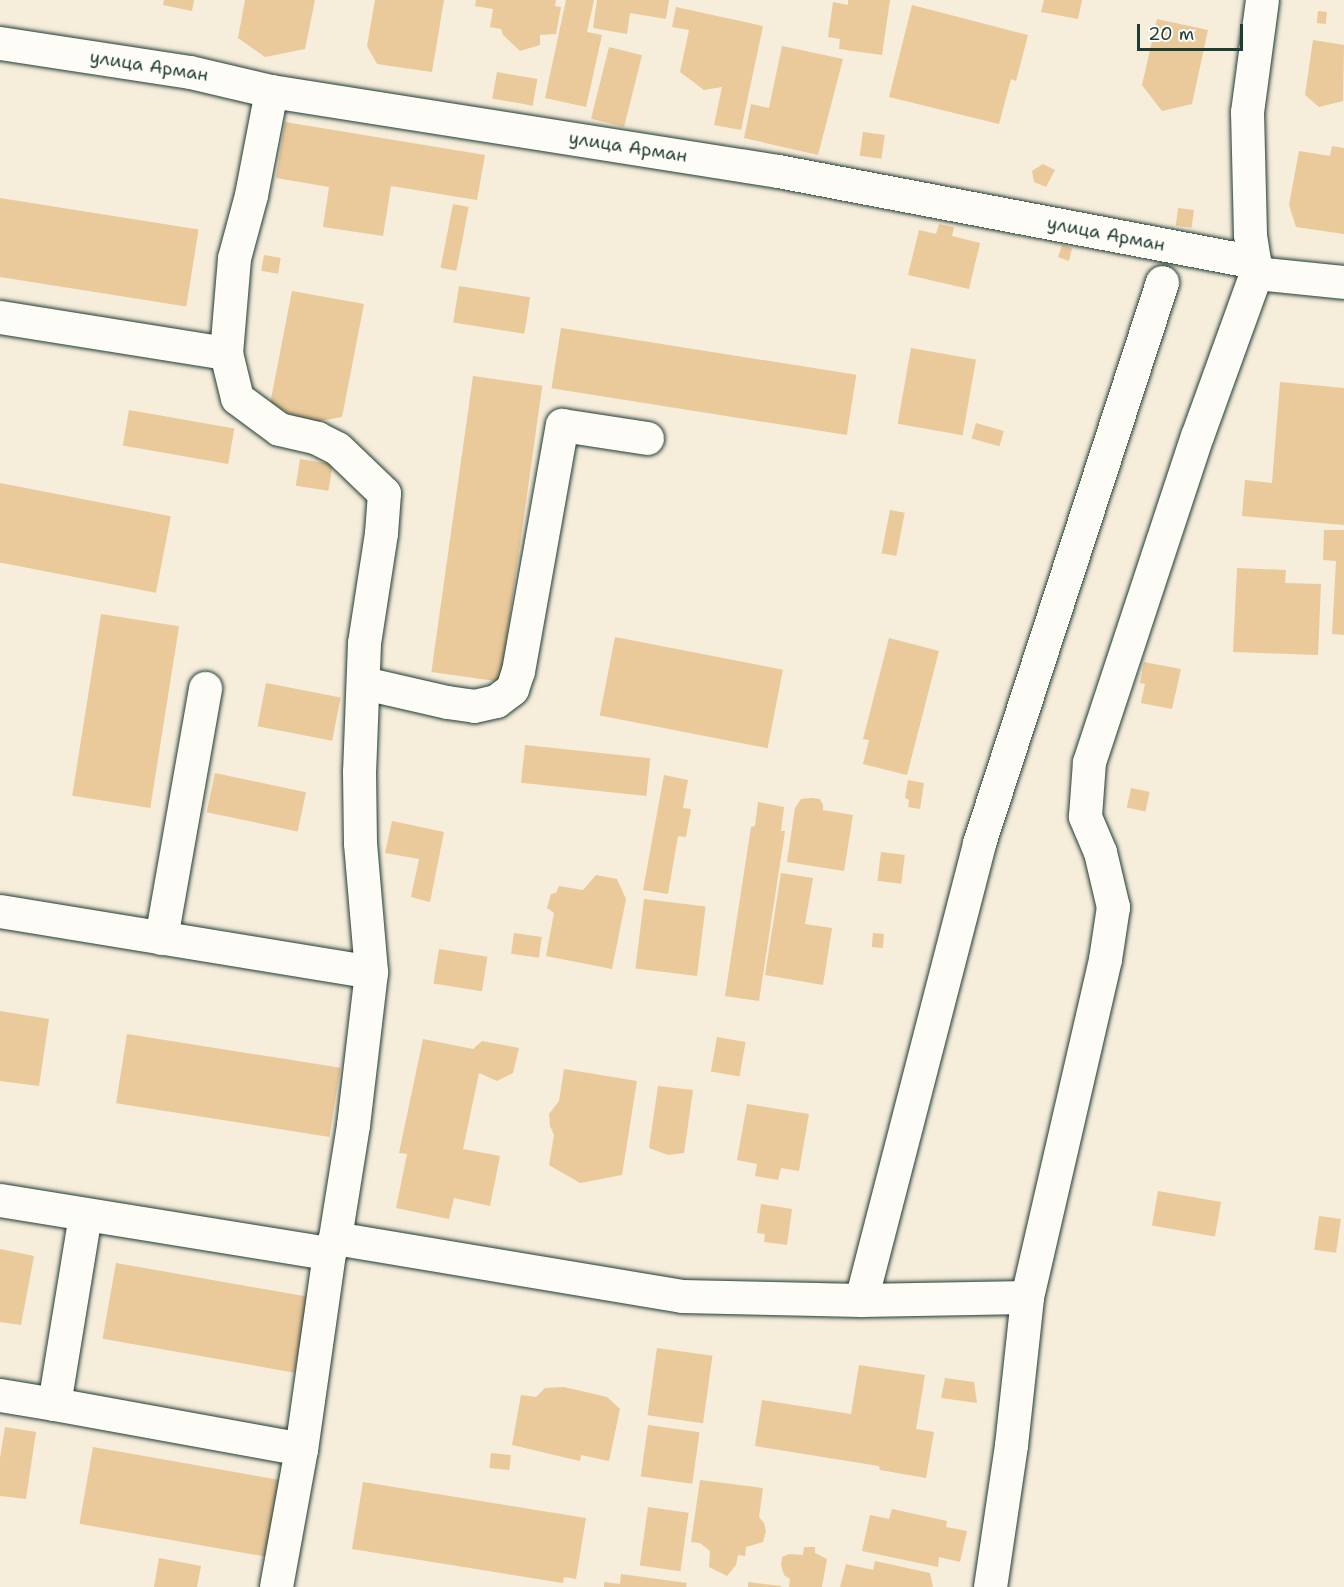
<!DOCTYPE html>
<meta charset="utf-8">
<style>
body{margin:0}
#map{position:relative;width:1344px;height:1587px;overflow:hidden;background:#f7eddb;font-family:"Shantell Sans",sans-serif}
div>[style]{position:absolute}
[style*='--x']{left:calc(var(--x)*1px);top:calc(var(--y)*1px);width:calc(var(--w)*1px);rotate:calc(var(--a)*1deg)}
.building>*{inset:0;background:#eac99b;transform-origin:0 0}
.roads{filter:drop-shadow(0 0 2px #1f3d34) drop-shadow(0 0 2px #1f3d34)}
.minor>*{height:33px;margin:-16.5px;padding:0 16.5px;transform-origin:16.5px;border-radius:16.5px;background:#fdfcf7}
span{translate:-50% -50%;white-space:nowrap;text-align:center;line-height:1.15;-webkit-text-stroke:5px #fdfcf7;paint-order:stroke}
.street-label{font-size:18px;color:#1f3d34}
.scale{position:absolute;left:1137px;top:24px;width:106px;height:27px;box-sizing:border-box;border:3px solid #1f3d34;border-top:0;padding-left:8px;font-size:18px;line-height:21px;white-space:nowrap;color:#1f3d34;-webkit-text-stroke:4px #fdfcf7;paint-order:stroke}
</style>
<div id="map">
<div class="building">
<i style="clip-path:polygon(164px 0,194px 0,192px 11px,163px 5px)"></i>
<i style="clip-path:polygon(245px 0,315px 0,305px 49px,265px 57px,238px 38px)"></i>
<i style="clip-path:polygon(375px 0,444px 0,432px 72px,377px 64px,367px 46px)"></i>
<i style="clip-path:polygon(476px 0,556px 0,555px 6px,561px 7px,556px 34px,540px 35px,540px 45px,520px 51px,503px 35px,501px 29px,490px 27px,493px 9px,475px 6px)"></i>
<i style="clip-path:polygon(566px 0,594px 0,587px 32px,602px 35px,586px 107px,545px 98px)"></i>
<i style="clip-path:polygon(597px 0,669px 0,666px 19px,630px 13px,627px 34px,593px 28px)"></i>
<i style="clip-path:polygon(848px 0,890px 0,882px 55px,839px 49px,840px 39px,828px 37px,833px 2px,848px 5px)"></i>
<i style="clip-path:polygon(1044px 0,1082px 0,1078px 19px,1041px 12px)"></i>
<i style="clip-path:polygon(912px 5px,1028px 35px,1016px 81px,1011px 79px,999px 124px,889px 97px)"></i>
<i style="clip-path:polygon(676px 7px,763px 26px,741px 130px,714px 125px,722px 87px,704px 90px,680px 72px,689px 30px,672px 27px)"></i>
<i style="left:1318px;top:11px;width:9px;height:12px;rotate:6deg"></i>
<i style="clip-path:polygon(1157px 19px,1208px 30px,1192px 104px,1162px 111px,1142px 85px)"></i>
<i style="clip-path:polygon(1313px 40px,1344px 45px,1343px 101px,1319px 107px,1305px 95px)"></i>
<i style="clip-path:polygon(782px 46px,843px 59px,818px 155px,744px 138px,751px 104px,769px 108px)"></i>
<i style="left:609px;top:47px;width:34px;height:74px;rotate:14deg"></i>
<i style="left:497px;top:72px;width:41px;height:27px;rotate:10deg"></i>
<i style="clip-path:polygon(285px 122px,485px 155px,477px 200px,391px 186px,383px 236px,323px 227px,329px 187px,276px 178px)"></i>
<i style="left:863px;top:132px;width:22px;height:24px;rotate:8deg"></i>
<i style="clip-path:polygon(1332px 146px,1344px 148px,1344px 234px,1296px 227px,1289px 205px,1299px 151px,1330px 156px)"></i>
<i style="clip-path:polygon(1043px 164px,1055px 170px,1046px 187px,1034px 182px,1032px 171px)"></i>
<i style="left:0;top:198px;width:201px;height:78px;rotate:9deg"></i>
<i style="left:453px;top:204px;width:16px;height:65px;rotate:11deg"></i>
<i style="left:1178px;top:208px;width:16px;height:18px;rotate:7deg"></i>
<i style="clip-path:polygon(939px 224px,954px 227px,952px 236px,980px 243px,969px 289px,908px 275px,919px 230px,936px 234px)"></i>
<i style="clip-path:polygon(1062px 245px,1072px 248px,1069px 261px,1058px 257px)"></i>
<i style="left:264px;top:255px;width:17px;height:16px;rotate:10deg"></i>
<i style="left:459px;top:286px;width:72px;height:37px;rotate:9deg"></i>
<i style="clip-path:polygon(292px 291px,364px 304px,342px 417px,309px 423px,270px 404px)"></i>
<i style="left:561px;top:328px;width:299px;height:61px;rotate:9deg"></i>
<i style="left:911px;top:348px;width:66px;height:77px;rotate:10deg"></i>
<i style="left:473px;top:376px;width:70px;height:299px;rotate:8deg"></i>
<i style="clip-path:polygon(1280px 382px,1344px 388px,1344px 525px,1242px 516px,1245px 480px,1272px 483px)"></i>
<i style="left:129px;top:410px;width:107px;height:36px;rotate:10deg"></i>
<i style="left:976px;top:423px;width:29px;height:16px;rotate:16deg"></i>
<i style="left:300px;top:459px;width:33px;height:27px;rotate:9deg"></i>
<i style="left:0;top:483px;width:174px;height:78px;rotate:11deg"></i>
<i style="left:890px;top:510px;width:15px;height:44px;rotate:11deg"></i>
<i style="clip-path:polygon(1324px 530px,1344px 530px,1344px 635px,1332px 634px,1336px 561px,1323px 560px)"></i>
<i style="clip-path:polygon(1237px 568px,1286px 570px,1285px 583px,1321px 584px,1318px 655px,1233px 652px)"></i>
<i style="left:101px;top:614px;width:79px;height:184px;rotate:9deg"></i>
<i style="left:615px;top:637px;width:171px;height:80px;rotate:11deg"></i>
<i style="clip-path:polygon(889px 638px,939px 651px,907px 775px,863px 764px,869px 740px,863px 739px)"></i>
<i style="clip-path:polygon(1144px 662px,1181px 669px,1172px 709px,1141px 703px,1145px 684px,1140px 683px)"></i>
<i style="left:266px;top:683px;width:76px;height:44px;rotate:11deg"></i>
<i style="left:525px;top:745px;width:126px;height:38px;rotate:6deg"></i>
<i style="left:215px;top:773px;width:93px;height:40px;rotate:12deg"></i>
<i style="clip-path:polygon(664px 775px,688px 780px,683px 808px,691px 809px,686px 837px,678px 836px,668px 894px,643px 890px)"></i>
<i style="clip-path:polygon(908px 780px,924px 783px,920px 809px,908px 807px,909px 800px,905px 798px)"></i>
<i style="left:1131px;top:788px;width:19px;height:20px;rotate:12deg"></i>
<i style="clip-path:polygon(811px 798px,820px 799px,823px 805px,823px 810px,853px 815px,844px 871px,787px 862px,795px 808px,801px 799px)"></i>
<i style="clip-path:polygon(758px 802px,784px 807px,781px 831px,785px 831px,759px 1001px,725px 996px,751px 827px,755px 826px)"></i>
<i style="clip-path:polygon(392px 821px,444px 832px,430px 902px,411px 897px,419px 859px,385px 853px)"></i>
<i style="left:881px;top:852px;width:24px;height:29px;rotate:7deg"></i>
<i style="clip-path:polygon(781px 873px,813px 878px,805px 924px,832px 928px,823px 985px,765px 975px)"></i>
<i style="clip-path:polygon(596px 875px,617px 879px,626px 899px,612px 969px,546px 956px,554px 913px,547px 908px,551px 894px,556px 893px,559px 886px,583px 890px)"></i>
<i style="left:644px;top:899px;width:62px;height:70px;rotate:7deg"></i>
<i style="left:514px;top:933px;width:28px;height:21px;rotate:8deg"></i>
<i style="left:873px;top:933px;width:11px;height:14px;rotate:5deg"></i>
<i style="left:439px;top:949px;width:49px;height:35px;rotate:9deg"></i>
<i style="clip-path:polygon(0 1011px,49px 1019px,39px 1086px,0 1081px)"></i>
<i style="left:127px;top:1034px;width:216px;height:70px;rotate:9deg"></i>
<i style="left:717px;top:1037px;width:29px;height:35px;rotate:10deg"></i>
<i style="clip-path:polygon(423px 1039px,473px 1049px,482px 1041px,519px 1048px,513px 1073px,497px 1081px,479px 1073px,463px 1149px,500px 1156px,490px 1206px,454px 1198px,449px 1219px,396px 1208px,407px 1154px,399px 1153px)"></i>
<i style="clip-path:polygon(564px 1069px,637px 1081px,622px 1175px,580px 1183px,549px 1165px,554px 1135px,550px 1126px,549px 1114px,559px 1101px)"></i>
<i style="clip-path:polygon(658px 1086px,693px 1090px,684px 1153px,668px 1155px,649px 1148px)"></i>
<i style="clip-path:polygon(747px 1104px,809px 1114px,799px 1171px,781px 1168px,778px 1180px,755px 1176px,757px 1164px,737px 1160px)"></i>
<i style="left:1158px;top:1191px;width:64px;height:35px;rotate:10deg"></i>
<i style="clip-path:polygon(761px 1204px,792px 1209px,787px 1245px,764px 1242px,765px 1234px,757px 1233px)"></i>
<i style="left:1319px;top:1216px;width:22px;height:34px;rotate:8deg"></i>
<i style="clip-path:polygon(0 1249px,34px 1256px,21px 1325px,0 1322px)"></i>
<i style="left:116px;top:1263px;width:195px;height:77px;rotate:10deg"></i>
<i style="left:657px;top:1348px;width:56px;height:68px;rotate:8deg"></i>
<i style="clip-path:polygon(859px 1365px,925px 1375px,916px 1429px,934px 1432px,926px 1478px,880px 1470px,879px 1466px,755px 1446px,762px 1400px,851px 1414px)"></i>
<i style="clip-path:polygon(945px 1378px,974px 1382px,977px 1403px,941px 1398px)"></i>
<i style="clip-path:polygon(564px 1387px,607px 1397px,620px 1409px,609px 1461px,581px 1455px,580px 1461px,512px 1445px,521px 1395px,536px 1397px,545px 1388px)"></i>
<i style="left:648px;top:1425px;width:52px;height:52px;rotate:8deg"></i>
<i style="clip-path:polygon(5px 1427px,36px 1432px,26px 1499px,0 1496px,0 1458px)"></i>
<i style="left:93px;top:1447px;width:192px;height:78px;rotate:10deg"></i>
<i style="left:491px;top:1453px;width:20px;height:15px;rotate:6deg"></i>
<i style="clip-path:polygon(700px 1480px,763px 1488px,759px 1517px,764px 1523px,766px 1531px,763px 1542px,746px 1547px,745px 1556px,738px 1555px,736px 1565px,727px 1576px,709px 1567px,710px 1551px,700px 1543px,691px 1542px)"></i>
<i style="clip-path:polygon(363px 1482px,586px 1518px,576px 1579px,564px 1577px,563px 1583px,352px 1549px)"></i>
<i style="left:648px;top:1507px;width:41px;height:59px;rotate:8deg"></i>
<i style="clip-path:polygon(892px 1509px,947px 1521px,946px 1527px,967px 1531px,960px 1562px,939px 1557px,938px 1567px,862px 1551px,870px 1515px,889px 1519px)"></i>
<i style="clip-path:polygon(804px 1547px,815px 1547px,815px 1553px,827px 1559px,822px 1587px,789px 1587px,790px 1579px,784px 1575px,781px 1565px,782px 1557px,789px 1554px,803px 1555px)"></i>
<i style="clip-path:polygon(159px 1558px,201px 1566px,197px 1587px,154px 1587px)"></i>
<i style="clip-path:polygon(875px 1561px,930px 1573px,933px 1587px,840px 1587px,846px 1564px,873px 1570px)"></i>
<i style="clip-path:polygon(621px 1574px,687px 1583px,686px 1587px,604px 1587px,604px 1582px,620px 1584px)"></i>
<i style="clip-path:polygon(748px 1582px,781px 1586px,781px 1587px,748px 1587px)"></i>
</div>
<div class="roads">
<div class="minor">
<i style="--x:0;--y:43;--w:192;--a:8.7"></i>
<i style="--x:190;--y:72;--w:83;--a:13.2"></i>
<i style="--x:271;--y:91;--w:513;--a:8.97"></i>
<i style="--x:778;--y:171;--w:485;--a:10.8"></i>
<i style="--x:271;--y:91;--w:106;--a:100.9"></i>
<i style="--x:251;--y:195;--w:65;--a:105.1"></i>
<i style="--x:234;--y:258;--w:95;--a:94.8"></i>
<i style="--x:226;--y:353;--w:46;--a:76.3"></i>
<i style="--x:237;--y:398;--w:52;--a:36.4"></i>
<i style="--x:279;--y:429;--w:39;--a:13"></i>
<i style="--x:317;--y:438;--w:22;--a:27"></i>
<i style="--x:337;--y:448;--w:65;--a:43.8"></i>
<i style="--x:384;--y:493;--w:40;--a:94.3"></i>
<i style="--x:381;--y:533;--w:111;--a:98.8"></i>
<i style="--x:364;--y:643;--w:128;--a:92.2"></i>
<i style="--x:359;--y:771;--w:72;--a:89.2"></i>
<i style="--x:360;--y:843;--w:129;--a:85.1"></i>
<i style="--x:371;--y:972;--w:154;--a:96.7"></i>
<i style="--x:353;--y:1125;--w:114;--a:99.1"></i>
<i style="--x:335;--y:1238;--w:16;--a:112"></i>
<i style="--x:329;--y:1253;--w:198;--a:98.1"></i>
<i style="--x:301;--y:1449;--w:140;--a:100.3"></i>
<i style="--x:1256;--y:273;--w:88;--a:5.8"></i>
<i style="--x:0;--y:317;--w:229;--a:9.1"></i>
<i style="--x:364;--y:683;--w:85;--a:12.9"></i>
<i style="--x:447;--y:702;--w:27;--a:8"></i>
<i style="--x:474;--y:706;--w:23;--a:-13"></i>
<i style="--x:496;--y:701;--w:20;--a:-37"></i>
<i style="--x:512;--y:689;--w:19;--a:-72"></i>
<i style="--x:518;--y:671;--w:250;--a:-79.9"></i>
<i style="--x:562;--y:425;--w:86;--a:8.7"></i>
<i style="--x:0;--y:911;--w:376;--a:9.3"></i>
<i style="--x:161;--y:938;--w:254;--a:-80"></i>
<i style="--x:0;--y:1200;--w:333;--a:9.2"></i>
<i style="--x:335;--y:1238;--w:352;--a:9.5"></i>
<i style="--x:682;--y:1296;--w:179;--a:1.3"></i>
<i style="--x:861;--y:1300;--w:166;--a:-1"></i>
<i style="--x:861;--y:1300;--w:472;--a:-75.5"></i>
<i style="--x:979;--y:843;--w:590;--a:-71.93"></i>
<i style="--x:0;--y:1395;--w:55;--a:9.5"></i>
<i style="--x:54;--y:1404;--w:192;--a:-80.7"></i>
<i style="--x:54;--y:1404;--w:251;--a:10.3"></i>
<i style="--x:990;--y:1587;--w:144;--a:-81.6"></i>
<i style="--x:1011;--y:1445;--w:149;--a:-83.8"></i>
<i style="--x:1027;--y:1297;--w:347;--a:-77"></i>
<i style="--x:1105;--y:959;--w:53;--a:-81.3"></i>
<i style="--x:1113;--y:907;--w:57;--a:-103.3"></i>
<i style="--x:1100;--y:852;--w:39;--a:-113"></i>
<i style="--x:1085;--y:816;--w:54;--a:-85.8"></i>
<i style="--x:1089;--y:762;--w:343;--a:-71.7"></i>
<i style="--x:1197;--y:436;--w:173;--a:-70.1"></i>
<i style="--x:1256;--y:273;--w:39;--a:-99"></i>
<i style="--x:1250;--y:234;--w:122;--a:-91.4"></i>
<i style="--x:1247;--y:112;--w:113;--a:-82.4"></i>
</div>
</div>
<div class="street-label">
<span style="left:149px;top:66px;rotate:9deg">улица Арман</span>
<span style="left:628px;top:147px;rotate:9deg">улица Арман</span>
<span style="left:1106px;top:234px;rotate:11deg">улица Арман</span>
</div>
<div class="scale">20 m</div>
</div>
